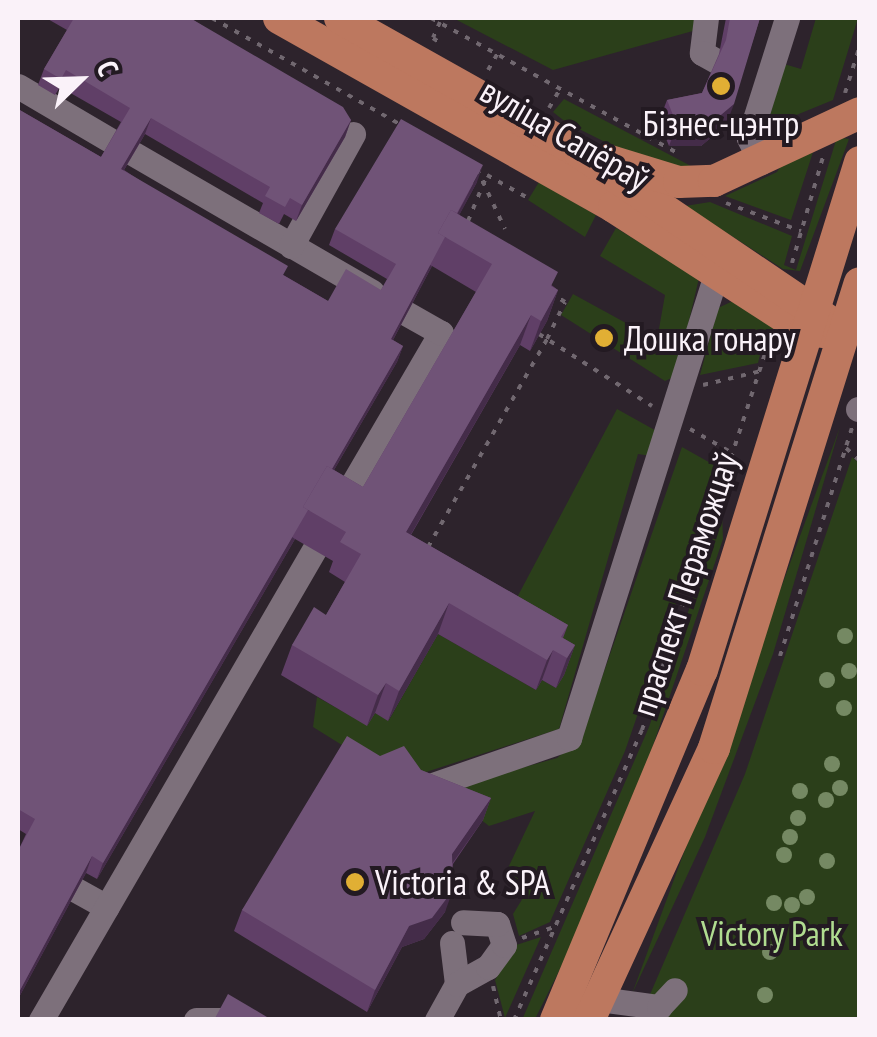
<!DOCTYPE html>
<meta charset="utf-8">
<style>
body{margin:0}
#map{position:relative;width:877px;height:1037px;overflow:hidden;background:#2d232c;font-family:"PT Sans Narrow",sans-serif}
div>[style]{position:absolute}
[style*='--x']{left:calc(var(--x)*1px);top:calc(var(--y)*1px);width:calc(var(--w)*1px);rotate:calc(var(--a)*1deg)}
.green>*{inset:0;background:#2b3f1a}
.path>*{height:4px;margin-top:-2px;transform-origin:0;background:repeating-linear-gradient(90deg,#716870 0 5px,transparent 0 13px)}
.minor>*{height:25px;margin:-12.5px;padding:0 12.5px;transform-origin:12.5px;border-radius:12.5px;background:#7d707b}
.major>*{height:32px;margin:-16px;padding:0 16px;transform-origin:16px;border-radius:16px;background:#bd785f}
.trees>*{width:16px;height:16px;margin:-8px;border-radius:50%;background:#758963}
.wall>*{inset:0;background:#603f67}
.shaded-wall>*{inset:0;background:#442c49}
.building>*{inset:0;background:#705377}
.dots>*{width:28px;height:28px;translate:-50% -50%;box-sizing:border-box;border:5px solid #231a22;border-radius:50%}
span{translate:-50% -50%;white-space:nowrap;text-align:center;line-height:1.15;-webkit-text-stroke:8px #231a22;paint-order:stroke}
.poi-label{font-size:35px;color:#faf2f9}
.left{translate:0 -50%;text-align:left}
.street-label{font-size:35px;color:#faf2f9}
.park-label{font-size:35px;color:#b0dc90}
.frame{position:absolute;inset:0;border:20px solid #faf2f9;pointer-events:none}
.north{position:absolute;left:30px;top:30px;width:100px;height:100px;-webkit-text-stroke:8px #231a22;paint-order:stroke;rotate:67deg;font-size:28px;font-weight:700;line-height:40px;text-align:center;color:#faf2f9}
.north::after{content:'';display:block;margin:auto;width:35px;height:45px;background:#faf2f9;clip-path:polygon(50% 0,100% 100%,50% 72%,0 100%)}
</style>
<div id="map">
<div class="green">
<i style="clip-path:polygon(453px 18px,698px 18px,700px 29px,553px 70px)"></i>
<i style="clip-path:polygon(816px 18px,858px 18px,833px 100px,767px 127px,784px 64px,801px 69px)"></i>
<i style="clip-path:polygon(564px 99px,708px 175px,667px 173px,567px 123px,553px 112px)"></i>
<i style="clip-path:polygon(837px 137px,849px 139px,800px 271px,783px 269px,685px 206px,710px 202px,792px 236px,784px 265px,796px 270px)"></i>
<i style="clip-path:polygon(814px 149px,791px 220px,725px 196px,777px 172px,787px 156px)"></i>
<i style="clip-path:polygon(539px 182px,596px 215px,585px 237px,528px 200px)"></i>
<i style="clip-path:polygon(616px 228px,699px 278px,676px 376px,665px 381px,561px 315px,573px 294px,657px 340px,665px 295px,600px 256px)"></i>
<i style="clip-path:polygon(735px 300px,778px 326px,776px 336px,765px 334px,758px 363px,700px 375px,718px 308px)"></i>
<i style="clip-path:polygon(617px 409px,660px 433px,651px 456px,638px 454px,559px 729px,423px 773px,366px 760px,313px 727px,317px 697px,367px 725px,375px 713px,389px 720px,438px 634px,536px 690px,542px 680px,556px 688px,503px 624px)"></i>
<i style="clip-path:polygon(840px 427px,773px 654px,705px 837px,632px 994px)"></i>
<i style="clip-path:polygon(682px 447px,714px 465px,719px 480px,625px 751px,550px 922px,519px 936px,513px 914px,526px 893px,507px 870px,535px 811px,489px 826px,443px 790px,557px 758px,581px 738px)"></i>
<i style="clip-path:polygon(852px 457px,860px 464px,859px 1019px,639px 1020px,745px 774px)"></i>
<i style="clip-path:polygon(722px 512px,723px 539px,646px 766px,573px 943px,535px 1019px,522px 1020px,649px 727px)"></i>
<i style="clip-path:polygon(541px 937px,505px 1018px,495px 980px,516px 945px)"></i>
</div>
<div class="path">
<i style="--x:212;--y:18;--w:215;--a:29.5"></i>
<i style="--x:431;--y:18;--w:283;--a:28.7"></i>
<i style="--x:440;--y:22;--w:17;--a:114"></i>
<i style="--x:433;--y:38;--w:12;--a:35"></i>
<i style="--x:488;--y:70;--w:20;--a:-60"></i>
<i style="--x:845;--y:93;--w:50;--a:-72.6"></i>
<i style="--x:549;--y:108;--w:20;--a:-60"></i>
<i style="--x:477;--y:169;--w:66;--a:65"></i>
<i style="--x:726;--y:203;--w:80;--a:20.5"></i>
<i style="--x:468;--y:221;--w:50;--a:-67.6"></i>
<i style="--x:487;--y:175;--w:45;--a:29.4"></i>
<i style="--x:792;--y:263;--w:110;--a:-73.7"></i>
<i style="--x:539;--y:334;--w:134;--a:32.5"></i>
<i style="--x:703;--y:385;--w:60;--a:-13.6"></i>
<i style="--x:690;--y:429;--w:51;--a:29.6"></i>
<i style="--x:846;--y:448;--w:19;--a:43"></i>
<i style="--x:428;--y:547;--w:240;--a:-60.2"></i>
<i style="--x:547;--y:339;--w:41;--a:-64.1"></i>
<i style="--x:565;--y:302;--w:15;--a:-148"></i>
<i style="--x:780;--y:656;--w:240;--a:-72.5"></i>
<i style="--x:522;--y:938;--w:36;--a:-19"></i>
<i style="--x:493;--y:986;--w:35;--a:77"></i>
<i style="--x:514;--y:1020;--w:317;--a:-66.2"></i>
<i style="--x:642;--y:730;--w:411;--a:-71.9"></i>
</div>
<div class="minor">
<i style="--x:706;--y:18;--w:35;--a:97"></i>
<i style="--x:702;--y:53;--w:18;--a:29"></i>
<i style="--x:18;--y:86;--w:110;--a:30.5"></i>
<i style="--x:134;--y:154;--w:275;--a:30.1"></i>
<i style="--x:761;--y:162;--w:27;--a:-117"></i>
<i style="--x:749;--y:138;--w:126;--a:-72.4"></i>
<i style="--x:291;--y:246;--w:128;--a:-61"></i>
<i style="--x:858;--y:409;--w:2;--a:0"></i>
<i style="--x:338;--y:509;--w:204;--a:-59.7"></i>
<i style="--x:441;--y:333;--w:43;--a:-150.4"></i>
<i style="--x:418;--y:790;--w:160;--a:-19"></i>
<i style="--x:569;--y:738;--w:489;--a:-72.4"></i>
<i style="--x:76;--y:890;--w:35;--a:29"></i>
<i style="--x:452;--y:943;--w:41;--a:83"></i>
<i style="--x:599;--y:999;--w:61;--a:7.6"></i>
<i style="--x:659;--y:1007;--w:23;--a:-47"></i>
<i style="--x:41;--y:1020;--w:544;--a:-59.85"></i>
<i style="--x:196;--y:1020;--w:31;--a:0"></i>
<i style="--x:437;--y:1020;--w:41;--a:-60.9"></i>
<i style="--x:457;--y:984;--w:35;--a:-29"></i>
<i style="--x:488;--y:967;--w:27;--a:-54"></i>
<i style="--x:504;--y:945;--w:22;--a:-108"></i>
<i style="--x:497;--y:924;--w:34;--a:-177"></i>
</div>
<div class="major">
<i style="--x:279;--y:18;--w:385;--a:29.4"></i>
<i style="--x:614;--y:207;--w:227;--a:32.8"></i>
<i style="--x:805;--y:330;--w:19;--a:6"></i>
<i style="--x:340;--y:18;--w:274;--a:29.3"></i>
<i style="--x:579;--y:152;--w:302;--a:34.1"></i>
<i style="--x:607;--y:160;--w:75;--a:17"></i>
<i style="--x:679;--y:182;--w:35;--a:-2"></i>
<i style="--x:714;--y:181;--w:161;--a:-25"></i>
<i style="--x:556;--y:1020;--w:379;--a:-67.4"></i>
<i style="--x:702;--y:670;--w:532;--a:-72.72"></i>
<i style="--x:589;--y:1020;--w:299;--a:-65.3"></i>
<i style="--x:714;--y:748;--w:487;--a:-72.6"></i>
</div>
<div class="trees">
<i style="left:845px;top:636px"></i>
<i style="left:849px;top:671px"></i>
<i style="left:827px;top:680px"></i>
<i style="left:844px;top:708px"></i>
<i style="left:832px;top:764px"></i>
<i style="left:840px;top:788px"></i>
<i style="left:800px;top:791px"></i>
<i style="left:826px;top:800px"></i>
<i style="left:798px;top:818px"></i>
<i style="left:790px;top:837px"></i>
<i style="left:784px;top:855px"></i>
<i style="left:827px;top:861px"></i>
<i style="left:807px;top:897px"></i>
<i style="left:774px;top:903px"></i>
<i style="left:792px;top:905px"></i>
<i style="left:770px;top:952px"></i>
<i style="left:765px;top:995px"></i>
</div>
<div class="wall">
<i style="clip-path:polygon(evenodd,46px 18px,190px 18px,351px 120px,345px 137px,296px 221px,284px 214px,279px 224px,259px 213px,263px 203px,145px 134px,124px 170px,285px 276px,328px 301px,381px 290px,387px 279px,329px 245px,335px 229px,477px 182px,459px 215px,558px 290px,547px 321px,530px 351px,520px 345px,411px 535px,568px 625px,563px 638px,575px 645px,564px 675px,556px 688px,542px 680px,536px 690px,438px 634px,388px 721px,375px 713px,367px 726px,281px 675px,292px 645px,326px 615px,345px 582px,329px 572px,333px 561px,295px 539px,97px 879px,86px 873px,18px 999px,18px 851px,26px 834px,18px 829px,18px 109px,101px 157px,121px 122px,60px 87px,55px 95px,38px 85px,44px 69px,67px 30px,46px 18px,432px 266px,476px 292px,363px 487px,334px 470px,397px 362px,403px 346px,393px 340px,432px 266px)"></i>
<i style="clip-path:polygon(726px 18px,760px 18px,726px 125px,701px 146px,669px 146px,659px 121px,667px 100px,702px 93px,719px 54px)"></i>
<i style="clip-path:polygon(380px 756px,421px 770px,491px 798px,483px 820px,453px 864px,445px 912px,424px 939px,402px 947px,367px 1012px,234px 931px,242px 910px)"></i>
</div>
<div class="shaded-wall">
<i style="clip-path:polygon(734px 104px,726px 125px,701px 146px,669px 146px,677px 125px)"></i>
<i style="clip-path:polygon(151px 118px,145px 134px,115px 185px,121px 169px)"></i>
<i style="clip-path:polygon(351px 120px,345px 137px,296px 221px,302px 205px)"></i>
<i style="clip-path:polygon(483px 165px,477px 182px,447px 238px,445px 237px)"></i>
<i style="clip-path:polygon(430px 265px,432px 266px,385px 355px,391px 339px)"></i>
<i style="clip-path:polygon(558px 290px,547px 321px,530px 351px,541px 321px)"></i>
<i style="clip-path:polygon(531px 315px,520px 345px,395px 562px,406px 532px)"></i>
<i style="clip-path:polygon(403px 346px,397px 362px,310px 511px,308px 510px)"></i>
<i style="clip-path:polygon(292px 537px,295px 539px,97px 879px,103px 863px)"></i>
<i style="clip-path:polygon(449px 603px,438px 634px,388px 721px,399px 691px)"></i>
<i style="clip-path:polygon(575px 645px,564px 675px,556px 688px,567px 658px)"></i>
<i style="clip-path:polygon(553px 650px,542px 680px,536px 690px,547px 660px)"></i>
<i style="clip-path:polygon(386px 683px,375px 713px,367px 726px,378px 695px)"></i>
<i style="clip-path:polygon(491px 798px,483px 820px,444px 875px,452px 854px)"></i>
<i style="clip-path:polygon(92px 856px,86px 873px,18px 999px,18px 994px)"></i>
<i style="clip-path:polygon(453px 890px,445px 912px,424px 939px,402px 947px,367px 1012px,375px 990px,409px 926px)"></i>
</div>
<div class="building">
<i style="clip-path:polygon(74px 18px,190px 18px,343px 107px,351px 120px,302px 205px,290px 198px,285px 207px,265px 196px,270px 187px,151px 118px,121px 169px,288px 266px,283px 275px,328px 301px,346px 269px,381px 290px,396px 264px,335px 229px,401px 119px,483px 165px,457px 213px,451px 210px,438px 233px,445px 237px,391px 339px,403px 346px,332px 469px,327px 466px,303px 507px,308px 510px,103px 863px,92px 856px,18px 994px,18px 851px,35px 819px,18px 809px,18px 109px,101px 157px,130px 108px,66px 70px,61px 79px,44px 69px)"></i>
<i style="clip-path:polygon(730px 18px,760px 18px,734px 104px,709px 125px,677px 125px,667px 100px,702px 93px,726px 40px)"></i>
<i style="clip-path:polygon(451px 210px,558px 272px,551px 286px,558px 290px,541px 321px,531px 315px,406px 532px,568px 625px,561px 637px,575px 645px,567px 658px,553px 650px,547px 660px,449px 603px,399px 691px,386px 683px,378px 695px,292px 645px,314px 607px,326px 615px,361px 554px,340px 542px,346px 532px,303px 507px,327px 466px,363px 487px,492px 264px,438px 233px)"></i>
<i style="clip-path:polygon(347px 736px,380px 756px,404px 746px,421px 770px,491px 798px,452px 854px,453px 890px,432px 918px,409px 926px,375px 990px,242px 910px)"></i>
<i style="clip-path:polygon(228px 994px,272px 1020px,214px 1020px)"></i>
</div>
<div class="dots">
<i style="left:721px;top:86px;background:#e1af34"></i>
<i style="left:604px;top:338px;background:#e1af34"></i>
<i style="left:355px;top:882px;background:#e1af34"></i>
</div>
<div class="poi-label">
<span style="left:721px;top:123px">Бізнес-цэнтр</span>
<span class="left" style="left:624px;top:338px">Дошка гонару</span>
<span class="left" style="left:375px;top:882px">Victoria &amp; SPA</span>
</div>
<div class="street-label">
<span style="left:565px;top:134px;rotate:30deg">вуліца Сапёраў</span>
<span style="left:684px;top:584px;rotate:-72deg">праспект Пераможцаў</span>
</div>
<div class="park-label">
<span style="left:772px;top:933px">Victory Park</span>
</div>
<div class="frame"></div>
<div class="north">С</div>
</div>
